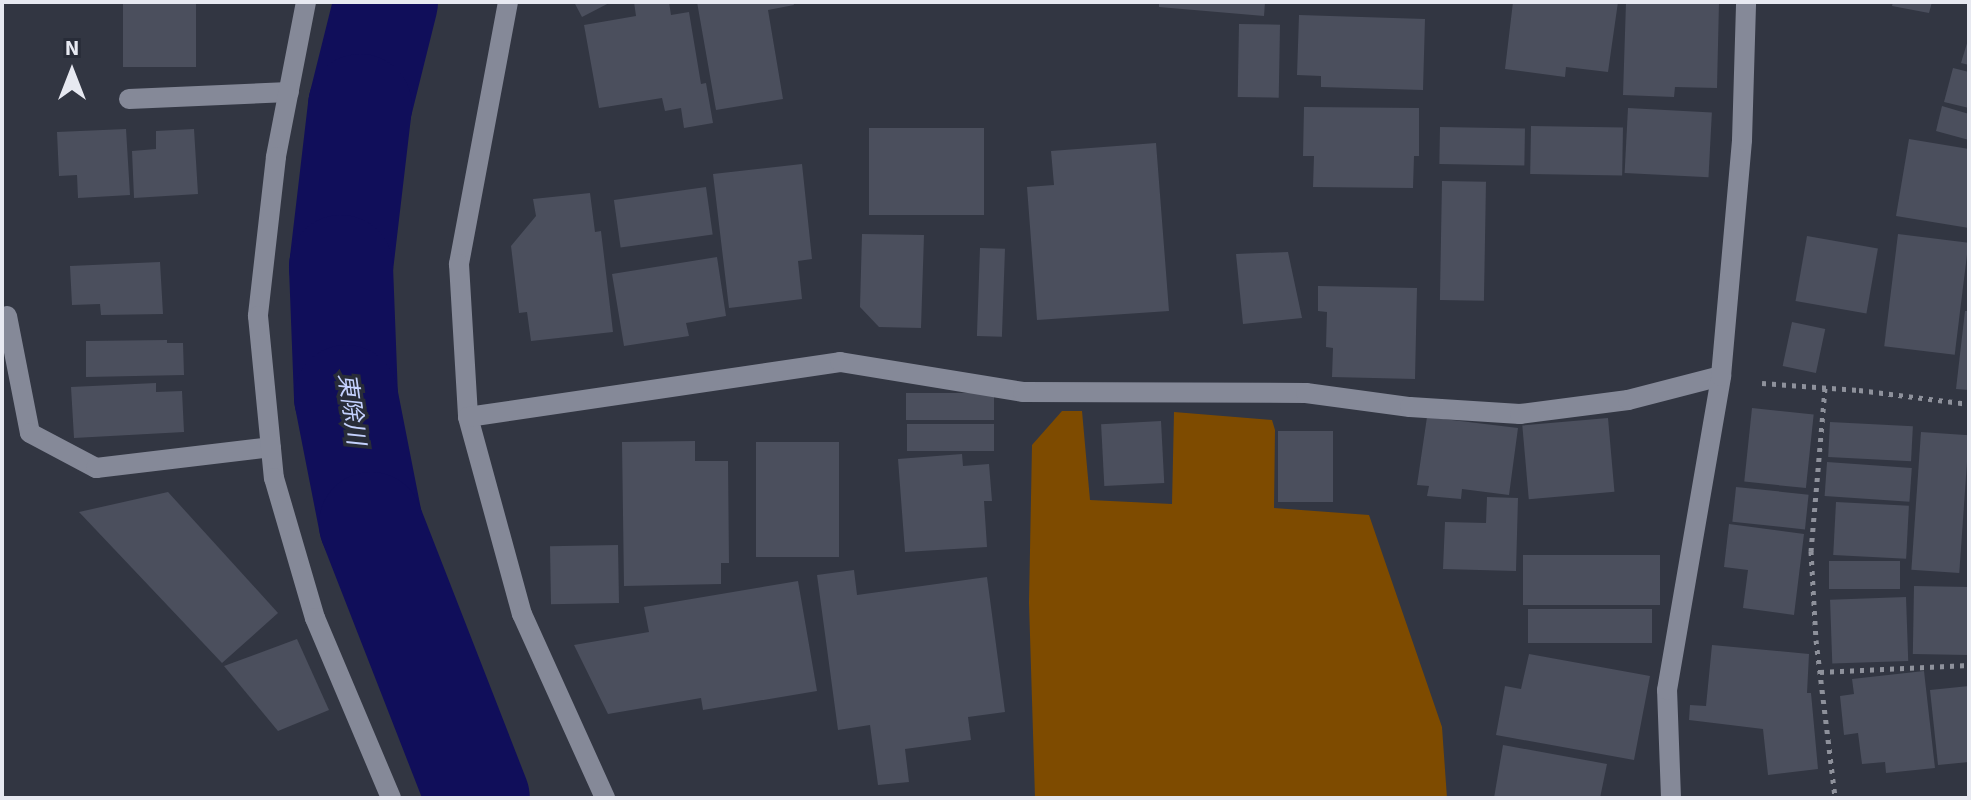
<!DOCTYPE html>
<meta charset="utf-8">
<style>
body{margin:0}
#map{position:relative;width:1971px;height:800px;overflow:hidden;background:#323642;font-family:"Source Sans 3","Noto Sans JP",sans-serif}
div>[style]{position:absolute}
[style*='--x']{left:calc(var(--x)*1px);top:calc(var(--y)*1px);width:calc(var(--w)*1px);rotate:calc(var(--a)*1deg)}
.green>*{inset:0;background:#7e4b00}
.river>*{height:104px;margin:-52px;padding:0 52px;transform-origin:52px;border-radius:52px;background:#100e5a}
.building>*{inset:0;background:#4b4f5d;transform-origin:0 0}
.path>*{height:5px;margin-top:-2.5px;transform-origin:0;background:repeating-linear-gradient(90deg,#8e919b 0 4px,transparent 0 10px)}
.service>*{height:20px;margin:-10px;padding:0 10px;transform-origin:10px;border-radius:10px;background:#858998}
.minor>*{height:20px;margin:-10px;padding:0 10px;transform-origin:10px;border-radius:10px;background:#858998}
span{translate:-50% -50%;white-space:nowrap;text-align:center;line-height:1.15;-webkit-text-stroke:7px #282c38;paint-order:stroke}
.water-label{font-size:24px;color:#c4d1fe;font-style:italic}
.frame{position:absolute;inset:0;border:4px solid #e7e9f1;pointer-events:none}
.north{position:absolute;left:32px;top:32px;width:80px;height:80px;-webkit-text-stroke:6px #282c38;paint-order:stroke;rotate:0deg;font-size:22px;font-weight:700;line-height:32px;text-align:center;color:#e7e9f1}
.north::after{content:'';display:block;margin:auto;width:28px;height:36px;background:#e7e9f1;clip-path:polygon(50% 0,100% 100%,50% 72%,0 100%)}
</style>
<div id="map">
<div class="green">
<i style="clip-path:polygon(1062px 411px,1082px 411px,1090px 500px,1172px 504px,1174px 412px,1272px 420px,1275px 430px,1274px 508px,1369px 515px,1442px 727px,1447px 798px,1035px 798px,1029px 603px,1032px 445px)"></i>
</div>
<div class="river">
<i style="--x:386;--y:2;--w:107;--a:104"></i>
<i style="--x:360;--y:106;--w:162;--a:96.7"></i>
<i style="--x:341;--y:267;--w:130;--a:87.8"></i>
<i style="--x:346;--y:397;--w:129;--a:78.9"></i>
<i style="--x:371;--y:524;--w:294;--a:68.7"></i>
</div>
<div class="building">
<i style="left:123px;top:2px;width:73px;height:65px"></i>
<i style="clip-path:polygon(574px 2px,611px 2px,582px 17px)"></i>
<i style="clip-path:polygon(634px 2px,669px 2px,671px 15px,689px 12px,701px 84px,706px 83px,713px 123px,684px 128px,681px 108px,665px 111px,662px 98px,599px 108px,584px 25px,636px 16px)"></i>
<i style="clip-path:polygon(697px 2px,793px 2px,794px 5px,768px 10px,783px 99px,716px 110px)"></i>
<i style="clip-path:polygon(1159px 2px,1265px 2px,1264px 16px,1159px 7px)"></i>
<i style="clip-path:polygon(1513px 2px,1618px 2px,1608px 72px,1566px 67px,1565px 77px,1505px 69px)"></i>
<i style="clip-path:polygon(1626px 2px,1719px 2px,1717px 88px,1675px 87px,1674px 97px,1623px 95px)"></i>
<i style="clip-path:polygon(1893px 2px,1932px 2px,1929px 13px,1892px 6px)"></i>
<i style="clip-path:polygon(1299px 15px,1425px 19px,1423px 90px,1321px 87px,1321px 76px,1297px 75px)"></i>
<i style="left:1239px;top:24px;width:41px;height:73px;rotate:1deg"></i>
<i style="clip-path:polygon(1968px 40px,1969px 40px,1969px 65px,1961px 63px)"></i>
<i style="clip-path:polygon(1953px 68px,1969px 72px,1969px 108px,1944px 102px)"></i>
<i style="clip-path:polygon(1942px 106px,1969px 114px,1969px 140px,1936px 131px)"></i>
<i style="clip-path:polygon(1304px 107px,1419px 108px,1419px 156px,1414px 156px,1413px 188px,1313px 187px,1314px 156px,1303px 156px)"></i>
<i style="left:1628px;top:108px;width:84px;height:65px;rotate:3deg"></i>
<i style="left:1531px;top:126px;width:92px;height:48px;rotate:1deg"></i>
<i style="left:1440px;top:127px;width:85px;height:37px;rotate:1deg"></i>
<i style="left:869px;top:128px;width:115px;height:87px"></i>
<i style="clip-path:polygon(126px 129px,130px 195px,78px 198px,77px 175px,59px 176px,57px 132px)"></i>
<i style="clip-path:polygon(194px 129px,198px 194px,134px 198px,132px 151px,156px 149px,156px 131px)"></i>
<i style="clip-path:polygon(1909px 139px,1969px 149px,1969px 228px,1896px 216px)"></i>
<i style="clip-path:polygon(1156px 143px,1169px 311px,1037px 320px,1027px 187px,1054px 185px,1051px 151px)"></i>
<i style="clip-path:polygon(802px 164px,812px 259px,798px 261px,802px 299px,729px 308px,713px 174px)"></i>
<i style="left:1442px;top:181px;width:44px;height:119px;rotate:1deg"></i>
<i style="left:706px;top:187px;width:48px;height:93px;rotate:82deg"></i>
<i style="clip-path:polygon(590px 193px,595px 232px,601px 231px,613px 332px,531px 341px,527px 312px,519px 313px,511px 246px,536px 216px,533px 199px)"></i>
<i style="clip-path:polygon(862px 234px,924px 235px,921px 328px,879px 327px,860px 307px)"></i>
<i style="left:1898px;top:234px;width:71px;height:113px;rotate:7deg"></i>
<i style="left:1807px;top:236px;width:72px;height:66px;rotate:10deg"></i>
<i style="left:980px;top:248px;width:25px;height:88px;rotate:2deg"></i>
<i style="clip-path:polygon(1288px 252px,1302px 318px,1243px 324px,1236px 254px)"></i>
<i style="clip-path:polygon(717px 257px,726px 316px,686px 323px,689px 336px,624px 346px,612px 274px)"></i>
<i style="clip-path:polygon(160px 262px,163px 314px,101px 315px,100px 304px,72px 305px,70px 266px)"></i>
<i style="clip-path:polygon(1318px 286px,1417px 288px,1415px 379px,1332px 377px,1333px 348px,1326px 347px,1327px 312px,1318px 311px)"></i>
<i style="clip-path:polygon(1965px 311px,1969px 311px,1969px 390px,1956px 389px)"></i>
<i style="left:1792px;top:322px;width:34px;height:45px;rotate:12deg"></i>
<i style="clip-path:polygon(167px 340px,167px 343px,183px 343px,184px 375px,86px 377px,86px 341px)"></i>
<i style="clip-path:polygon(156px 383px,156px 392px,182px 391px,184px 432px,74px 438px,71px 387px)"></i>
<i style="left:906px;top:393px;width:88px;height:27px"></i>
<i style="left:1752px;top:408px;width:62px;height:74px;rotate:6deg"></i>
<i style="clip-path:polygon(1427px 417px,1518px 428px,1509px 495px,1462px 489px,1461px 499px,1427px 496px,1429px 486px,1417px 485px)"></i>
<i style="left:1608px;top:418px;width:74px;height:86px;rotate:85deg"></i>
<i style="left:1161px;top:421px;width:62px;height:60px;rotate:87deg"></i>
<i style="left:1830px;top:422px;width:83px;height:35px;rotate:3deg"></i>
<i style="left:907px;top:424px;width:87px;height:27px"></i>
<i style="left:1278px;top:431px;width:55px;height:71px"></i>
<i style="left:1921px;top:432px;width:48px;height:138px;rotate:4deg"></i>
<i style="clip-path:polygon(695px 441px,695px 461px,728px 461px,729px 563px,721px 563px,721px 584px,624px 586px,622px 442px)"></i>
<i style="left:756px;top:442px;width:83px;height:115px"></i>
<i style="clip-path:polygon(962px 454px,963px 466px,989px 464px,992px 501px,984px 501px,987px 547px,905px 552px,898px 459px)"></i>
<i style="left:1827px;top:462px;width:85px;height:34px;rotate:4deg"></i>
<i style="left:1736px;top:487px;width:73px;height:35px;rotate:6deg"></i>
<i style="clip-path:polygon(168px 492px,278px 613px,222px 663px,79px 512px)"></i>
<i style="clip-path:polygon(1487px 497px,1518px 498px,1516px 571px,1443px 569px,1445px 522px,1486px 523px)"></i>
<i style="left:1836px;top:502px;width:73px;height:53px;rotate:3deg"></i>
<i style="clip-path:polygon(1729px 524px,1804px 534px,1794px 615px,1743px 608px,1748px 570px,1724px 567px)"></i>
<i style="left:618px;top:545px;width:58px;height:68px;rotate:89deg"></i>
<i style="left:1660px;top:555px;width:50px;height:137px;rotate:90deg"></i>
<i style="left:1829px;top:561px;width:71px;height:28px"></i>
<i style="clip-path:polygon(854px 570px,857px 595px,987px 577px,1005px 712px,968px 717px,971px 740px,905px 749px,909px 782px,878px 785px,870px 725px,838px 730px,817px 575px)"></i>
<i style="clip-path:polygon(798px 581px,817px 691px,703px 710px,701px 698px,608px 714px,574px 645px,649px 632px,644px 607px)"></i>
<i style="left:1914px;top:586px;width:55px;height:68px;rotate:1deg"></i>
<i style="left:1906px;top:597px;width:64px;height:76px;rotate:88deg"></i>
<i style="left:1652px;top:609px;width:34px;height:124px;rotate:90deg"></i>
<i style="clip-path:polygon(297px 639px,329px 710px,278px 731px,224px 666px)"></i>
<i style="clip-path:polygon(1712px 645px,1809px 654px,1807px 693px,1811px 693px,1818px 769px,1768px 775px,1763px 729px,1689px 720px,1690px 705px,1706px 706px)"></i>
<i style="clip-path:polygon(1529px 654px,1650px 676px,1634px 760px,1496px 735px,1505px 686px,1521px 689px)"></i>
<i style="clip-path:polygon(1924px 671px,1935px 768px,1886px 773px,1885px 762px,1862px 764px,1858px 733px,1844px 735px,1840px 696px,1854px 694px,1852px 679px)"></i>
<i style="clip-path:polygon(1969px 686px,1969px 762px,1938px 765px,1930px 690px)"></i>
<i style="clip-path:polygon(1503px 745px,1607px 764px,1600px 798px,1494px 798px)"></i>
</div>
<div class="path">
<i style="--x:1762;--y:383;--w:97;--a:4.1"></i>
<i style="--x:1859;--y:390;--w:111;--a:7.3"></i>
<i style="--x:1825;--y:388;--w:164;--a:94.9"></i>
<i style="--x:1811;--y:551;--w:89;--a:86.8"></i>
<i style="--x:1816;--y:640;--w:159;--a:83.1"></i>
<i style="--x:1820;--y:672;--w:149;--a:-2.7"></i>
</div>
<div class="service">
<i style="--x:129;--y:99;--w:160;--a:-2.5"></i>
<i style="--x:7;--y:316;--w:119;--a:78.9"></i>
<i style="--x:30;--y:433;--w:75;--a:27.9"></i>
<i style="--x:96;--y:468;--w:176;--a:-6.8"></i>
</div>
<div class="minor">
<i style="--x:306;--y:2;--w:158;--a:101"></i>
<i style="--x:276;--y:157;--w:160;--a:96.5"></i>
<i style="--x:258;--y:316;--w:163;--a:84.4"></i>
<i style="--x:274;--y:478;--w:146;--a:73.7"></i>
<i style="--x:315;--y:618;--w:195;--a:67.1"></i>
<i style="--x:508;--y:2;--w:267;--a:100.6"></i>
<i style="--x:459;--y:264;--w:153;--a:86.6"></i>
<i style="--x:468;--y:417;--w:204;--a:74.7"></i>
<i style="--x:522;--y:614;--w:202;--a:65.7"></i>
<i style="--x:468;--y:417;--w:376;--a:-8.4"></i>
<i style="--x:840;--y:362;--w:185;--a:9.3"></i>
<i style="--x:1023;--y:392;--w:283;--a:0.2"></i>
<i style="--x:1306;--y:393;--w:105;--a:7.7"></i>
<i style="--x:1410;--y:407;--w:110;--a:3.6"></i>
<i style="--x:1520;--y:414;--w:109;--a:-7.4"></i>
<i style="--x:1628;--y:400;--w:96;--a:-14.5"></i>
<i style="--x:1671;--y:798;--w:108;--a:-92.1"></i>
<i style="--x:1667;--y:690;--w:319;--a:-80.2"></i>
<i style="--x:1721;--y:376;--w:237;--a:-84.9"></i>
<i style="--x:1742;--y:140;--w:138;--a:-88.3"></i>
</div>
<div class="water-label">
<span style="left:351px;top:409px;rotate:82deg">東除川</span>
</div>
<div class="frame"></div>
<div class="north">N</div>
</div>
